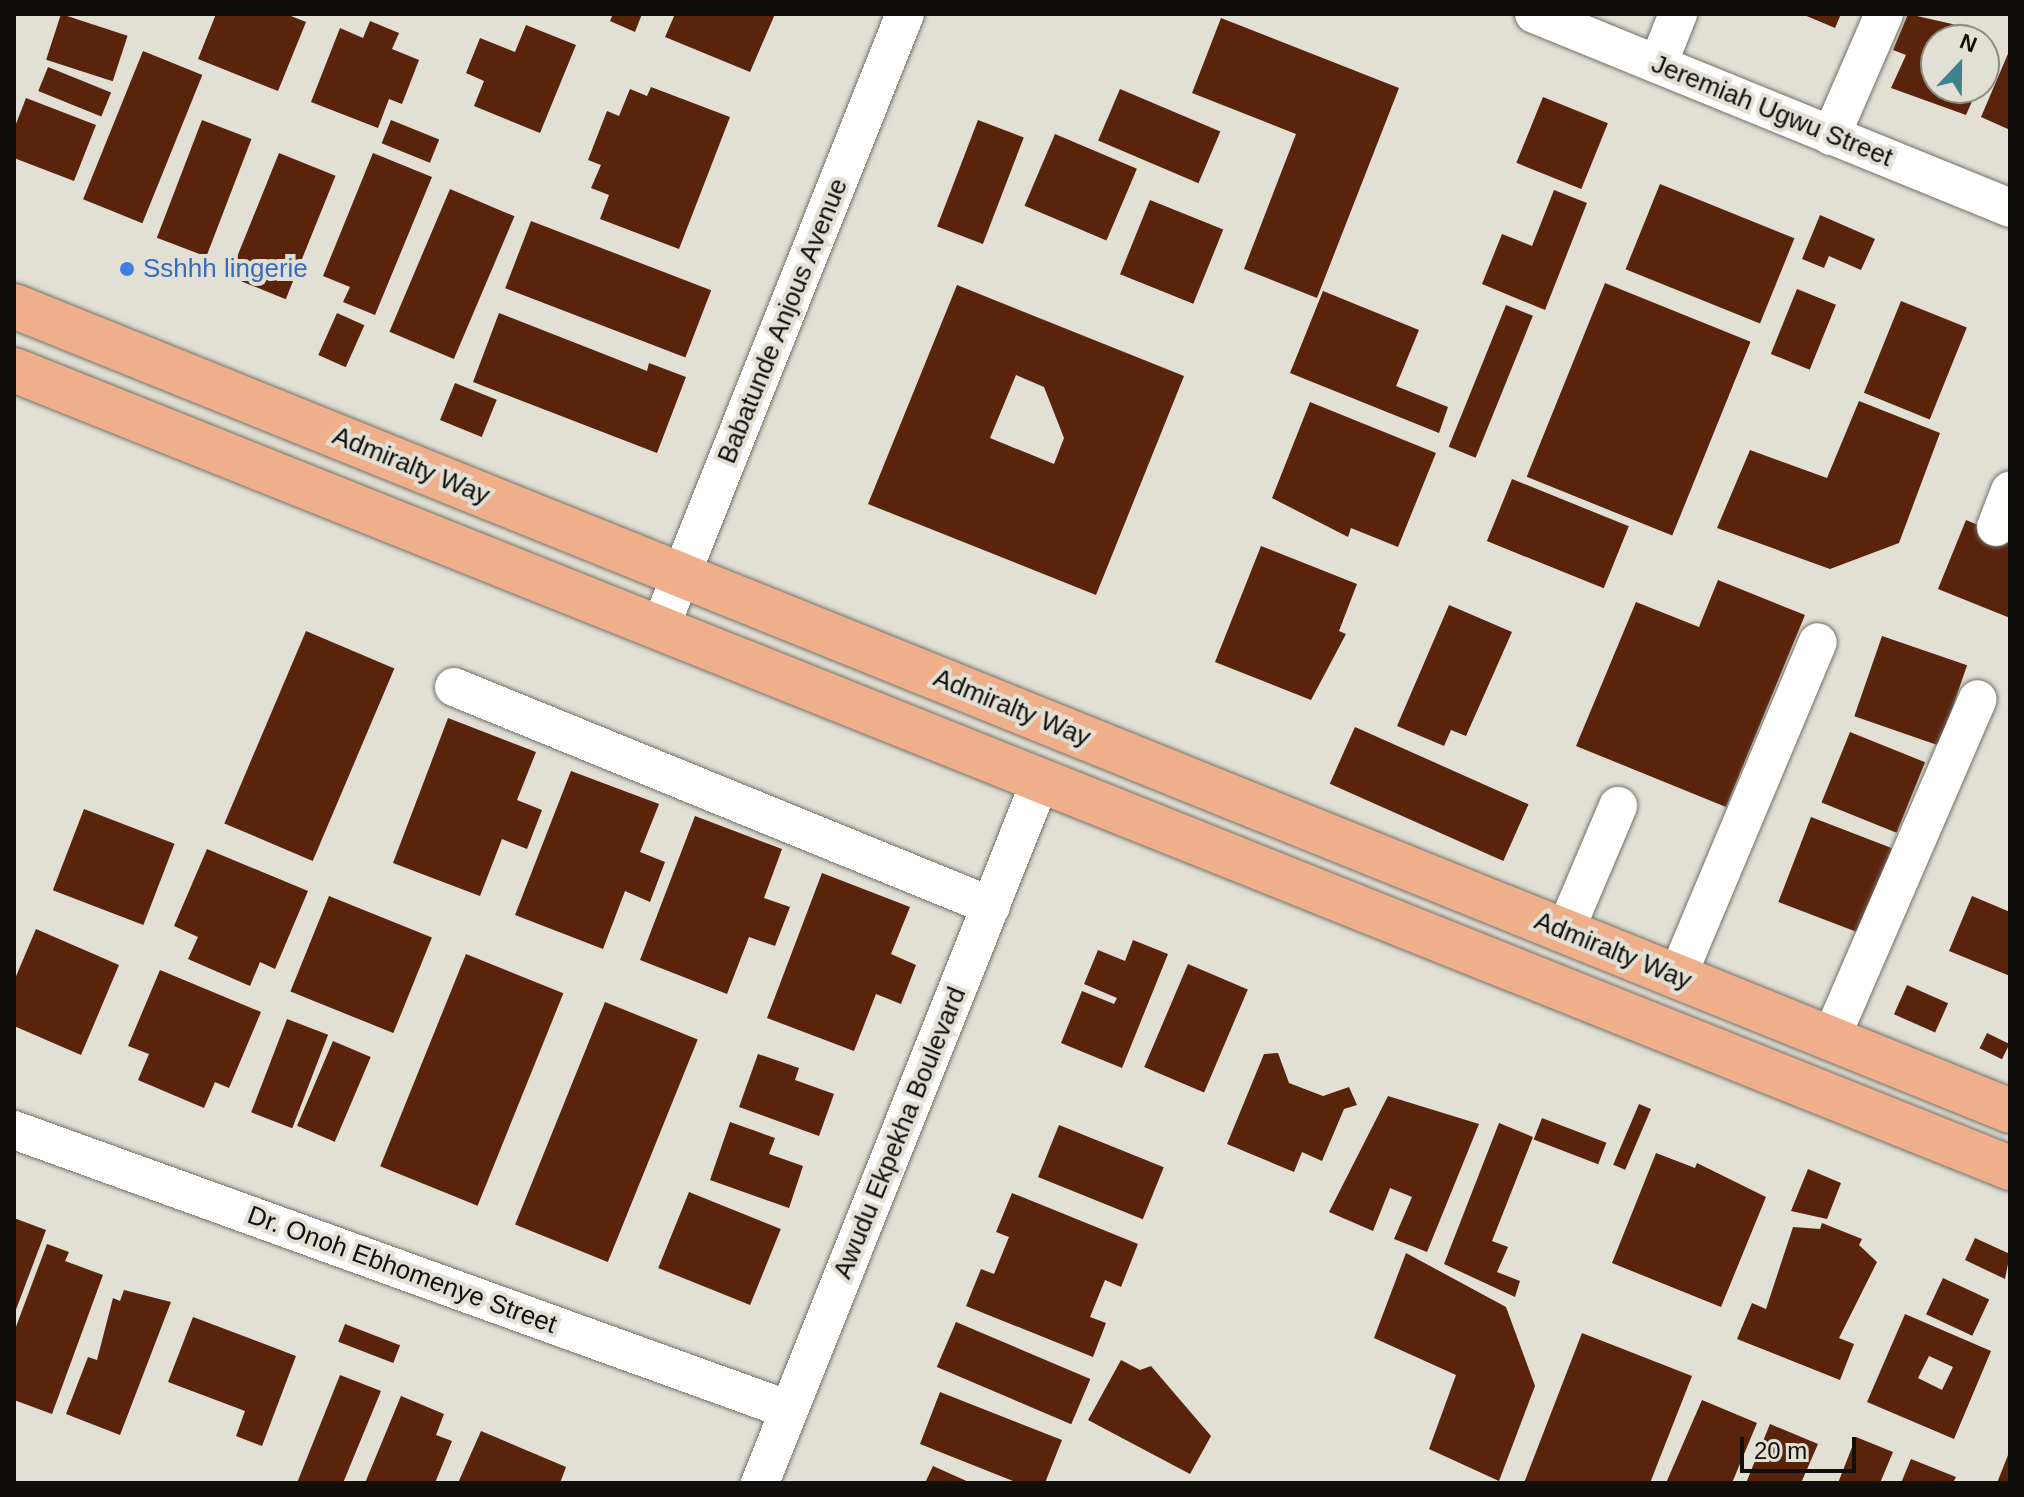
<!DOCTYPE html>
<style>
body{margin:0}
#map{position:relative;width:2024px;height:1497px;overflow:hidden;background:#e2dfd5;font-family:Arial,sans-serif}
div>[style]{position:absolute}
[style*='--x']{left:calc(var(--x)*1px);top:calc(var(--y)*1px);width:calc(var(--w)*1px);rotate:calc(var(--a)*1deg)}
.building>*{inset:0;background:#5a230c;transform-origin:0 0}
.roads{filter:drop-shadow(0 0 2px #737167) drop-shadow(0 0 2px #737167)}
.minor>*{height:38px;margin:-19px;padding:0 19px;transform-origin:19px;border-radius:19px;background:#fff}
.major>*{height:44px;margin:-22px;padding:0 22px;transform-origin:22px;border-radius:22px;background:#efaf8b}
.dots>*{width:22px;height:22px;translate:-50% -50%;box-sizing:border-box;border:4px solid #e2dfd5;border-radius:50%}
span{translate:-50% -50%;white-space:nowrap;text-align:center;line-height:1.15;-webkit-text-stroke:8px #e2dfd5;paint-order:stroke}
.street-label{font-size:26px;color:#100f0c}
.shop-label{font-size:26px;color:#366cbe}
.left{translate:0 -50%;text-align:left}
.frame{position:absolute;inset:0;border:16px solid #100f0c;pointer-events:none}
.north{position:absolute;left:1920px;top:24px;width:80px;height:80px;box-sizing:border-box;background:#e2dfd5;border:2px solid #8e8c85;border-radius:50%;rotate:22deg;font-size:22px;font-weight:700;line-height:32px;text-align:center;color:#100f0c}
.north::after{content:'';display:block;margin:auto;width:28px;height:36px;background:#3d848f;clip-path:polygon(50% 0,100% 100%,50% 72%,0 100%)}
.scale{position:absolute;left:1740px;top:1437px;width:116px;height:36px;box-sizing:border-box;border:4px solid #100f0c;border-top:0;padding-left:10px;font-size:24px;line-height:28px;white-space:nowrap;color:#100f0c;-webkit-text-stroke:6px #e2dfd5;paint-order:stroke}
</style>
<div id="map">
<div class="building">
<i style="left:61px;top:14px;width:70px;height:48px;rotate:18deg"></i>
<i style="clip-path:polygon(216px 14px,286px 14px,306px 22px,278px 91px,198px 59px)"></i>
<i style="clip-path:polygon(613px 14px,642px 14px,635px 32px,610px 21px)"></i>
<i style="clip-path:polygon(675px 14px,775px 14px,750px 72px,665px 37px)"></i>
<i style="clip-path:polygon(1802px 14px,1841px 14px,1835px 28px)"></i>
<i style="clip-path:polygon(1908px 14px,1961px 26px,1955px 40px,1936px 40px,1936px 88px,1978px 88px,1966px 115px,1891px 88px,1906px 55px,1893px 50px)"></i>
<i style="clip-path:polygon(1221px 18px,1399px 88px,1317px 298px,1244px 269px,1296px 134px,1192px 93px)"></i>
<i style="clip-path:polygon(370px 21px,399px 33px,392px 49px,419px 60px,402px 104px,389px 99px,378px 128px,311px 102px,340px 28px,363px 38px)"></i>
<i style="clip-path:polygon(526px 25px,576px 45px,540px 133px,474px 106px,484px 81px,466px 73px,480px 38px,515px 52px)"></i>
<i style="clip-path:polygon(2010px 49px,2010px 130px,1981px 117px)"></i>
<i style="left:143px;top:51px;width:64px;height:160px;rotate:22deg"></i>
<i style="left:48px;top:67px;width:68px;height:26px;rotate:22deg"></i>
<i style="clip-path:polygon(651px 87px,730px 117px,679px 249px,600px 219px,609px 195px,591px 188px,601px 165px,588px 160px,607px 111px,619px 116px,630px 89px,647px 96px)"></i>
<i style="left:1120px;top:89px;width:109px;height:56px;rotate:23deg"></i>
<i style="left:1543px;top:97px;width:70px;height:71px;rotate:22deg"></i>
<i style="clip-path:polygon(26px 98px,96px 125px,74px 181px,14px 158px,14px 129px)"></i>
<i style="left:202px;top:120px;width:53px;height:126px;rotate:21deg"></i>
<i style="left:391px;top:120px;width:52px;height:25px;rotate:22deg"></i>
<i style="left:978px;top:120px;width:49px;height:114px;rotate:21deg"></i>
<i style="left:1055px;top:134px;width:89px;height:78px;rotate:23deg"></i>
<i style="left:279px;top:153px;width:61px;height:133px;rotate:22deg"></i>
<i style="clip-path:polygon(373px 153px,432px 177px,375px 315px,343px 302px,350px 287px,323px 276px)"></i>
<i style="left:1660px;top:184px;width:145px;height:92px;rotate:22deg"></i>
<i style="left:450px;top:189px;width:70px;height:155px;rotate:23deg"></i>
<i style="clip-path:polygon(1554px 190px,1587px 203px,1545px 310px,1482px 284px,1502px 234px,1532px 246px)"></i>
<i style="left:1150px;top:200px;width:79px;height:80px;rotate:22deg"></i>
<i style="clip-path:polygon(1820px 215px,1875px 239px,1861px 270px,1829px 256px,1824px 268px,1802px 259px)"></i>
<i style="left:531px;top:221px;width:193px;height:72px;rotate:21deg"></i>
<i style="left:1605px;top:283px;width:157px;height:209px;rotate:22deg"></i>
<i style="clip-path:polygon(evenodd,957px 285px,1184px 376px,1096px 595px,868px 504px,957px 285px,1016px 375px,1044px 387px,1064px 438px,1054px 464px,990px 438px,1016px 375px)"></i>
<i style="left:1797px;top:289px;width:42px;height:70px;rotate:22deg"></i>
<i style="clip-path:polygon(1323px 291px,1419px 330px,1396px 386px,1448px 407px,1439px 433px,1290px 373px)"></i>
<i style="left:1901px;top:301px;width:71px;height:99px;rotate:22deg"></i>
<i style="left:1506px;top:305px;width:29px;height:153px;rotate:22deg"></i>
<i style="left:337px;top:313px;width:30px;height:46px;rotate:24deg"></i>
<i style="clip-path:polygon(499px 313px,647px 371px,649px 363px,686px 377px,657px 453px,473px 382px)"></i>
<i style="left:455px;top:383px;width:45px;height:40px;rotate:22deg"></i>
<i style="clip-path:polygon(1859px 401px,1940px 433px,1899px 543px,1830px 569px,1717px 528px,1750px 450px,1827px 478px)"></i>
<i style="clip-path:polygon(1310px 402px,1436px 453px,1398px 547px,1351px 528px,1348px 537px,1272px 498px)"></i>
<i style="left:1512px;top:479px;width:126px;height:67px;rotate:22deg"></i>
<i style="clip-path:polygon(1966px 520px,2010px 538px,2010px 618px,1938px 589px)"></i>
<i style="clip-path:polygon(1261px 546px,1357px 584px,1339px 631px,1346px 634px,1311px 700px,1215px 662px)"></i>
<i style="clip-path:polygon(1718px 580px,1805px 615px,1726px 807px,1576px 746px,1636px 602px,1699px 627px)"></i>
<i style="clip-path:polygon(1449px 605px,1512px 632px,1466px 736px,1451px 730px,1444px 746px,1397px 726px)"></i>
<i style="left:306px;top:631px;width:96px;height:209px;rotate:23deg"></i>
<i style="left:1882px;top:636px;width:90px;height:85px;rotate:19deg"></i>
<i style="clip-path:polygon(448px 718px,536px 752px,517px 800px,542px 810px,527px 849px,502px 839px,480px 896px,393px 863px)"></i>
<i style="left:1355px;top:727px;width:190px;height:62px;rotate:24deg"></i>
<i style="left:1850px;top:732px;width:81px;height:76px;rotate:22deg"></i>
<i style="clip-path:polygon(571px 771px,659px 804px,640px 852px,665px 862px,650px 902px,625px 891px,603px 949px,515px 915px)"></i>
<i style="left:84px;top:809px;width:97px;height:87px;rotate:21deg"></i>
<i style="clip-path:polygon(695px 816px,782px 849px,764px 898px,790px 907px,775px 946px,749px 937px,727px 994px,640px 960px)"></i>
<i style="left:1811px;top:817px;width:89px;height:91px;rotate:21deg"></i>
<i style="clip-path:polygon(207px 849px,308px 891px,275px 969px,260px 962px,250px 986px,188px 959px,198px 937px,174px 926px)"></i>
<i style="clip-path:polygon(822px 873px,910px 907px,891px 954px,916px 965px,901px 1004px,876px 994px,854px 1051px,767px 1018px)"></i>
<i style="left:329px;top:896px;width:111px;height:103px;rotate:22deg"></i>
<i style="clip-path:polygon(1972px 896px,2010px 912px,2010px 976px,1949px 951px)"></i>
<i style="clip-path:polygon(36px 929px,119px 965px,81px 1055px,14px 1026px,14px 981px)"></i>
<i style="clip-path:polygon(1133px 940px,1168px 954px,1122px 1068px,1061px 1043px,1082px 991px,1114px 1004px,1117px 998px,1084px 984px,1098px 950px,1125px 961px)"></i>
<i style="left:466px;top:954px;width:105px;height:229px;rotate:22deg"></i>
<i style="left:1188px;top:964px;width:65px;height:112px;rotate:23deg"></i>
<i style="clip-path:polygon(160px 970px,261px 1012px,229px 1088px,215px 1082px,204px 1108px,138px 1080px,149px 1054px,128px 1046px)"></i>
<i style="left:1907px;top:985px;width:45px;height:32px;rotate:24deg"></i>
<i style="left:605px;top:1002px;width:100px;height:240px;rotate:22deg"></i>
<i style="left:287px;top:1019px;width:44px;height:100px;rotate:21deg"></i>
<i style="left:1987px;top:1033px;width:25px;height:17px;rotate:26deg"></i>
<i style="left:333px;top:1041px;width:41px;height:92px;rotate:23deg"></i>
<i style="clip-path:polygon(1278px 1053px,1289px 1083px,1323px 1096px,1349px 1087px,1357px 1105px,1344px 1109px,1322px 1161px,1302px 1152px,1294px 1172px,1227px 1144px,1264px 1054px)"></i>
<i style="clip-path:polygon(758px 1054px,799px 1068px,795px 1080px,834px 1094px,819px 1136px,739px 1107px)"></i>
<i style="clip-path:polygon(1388px 1096px,1479px 1124px,1427px 1252px,1394px 1239px,1412px 1197px,1390px 1188px,1373px 1231px,1329px 1212px)"></i>
<i style="left:1639px;top:1104px;width:13px;height:66px;rotate:23deg"></i>
<i style="left:1542px;top:1118px;width:69px;height:23px;rotate:21deg"></i>
<i style="clip-path:polygon(730px 1122px,775px 1138px,769px 1154px,803px 1166px,789px 1208px,710px 1180px)"></i>
<i style="clip-path:polygon(1499px 1123px,1533px 1137px,1492px 1241px,1508px 1247px,1497px 1272px,1520px 1281px,1515px 1297px,1444px 1264px)"></i>
<i style="left:1059px;top:1125px;width:113px;height:56px;rotate:22deg"></i>
<i style="clip-path:polygon(1656px 1153px,1695px 1168px,1697px 1163px,1766px 1197px,1721px 1307px,1612px 1263px)"></i>
<i style="clip-path:polygon(1808px 1169px,1841px 1183px,1827px 1219px,1791px 1211px)"></i>
<i style="left:689px;top:1192px;width:99px;height:82px;rotate:22deg"></i>
<i style="clip-path:polygon(1012px 1193px,1138px 1244px,1121px 1287px,1105px 1280px,1090px 1317px,1106px 1323px,1093px 1357px,966px 1306px,981px 1269px,994px 1274px,1009px 1237px,996px 1232px)"></i>
<i style="clip-path:polygon(14px 1218px,46px 1230px,14px 1315px)"></i>
<i style="clip-path:polygon(1822px 1223px,1862px 1239px,1859px 1245px,1877px 1262px,1839px 1338px,1854px 1344px,1840px 1380px,1737px 1339px,1752px 1303px,1766px 1309px,1793px 1227px,1820px 1229px)"></i>
<i style="clip-path:polygon(1975px 1238px,2010px 1254px,2005px 1279px,1965px 1260px)"></i>
<i style="clip-path:polygon(47px 1244px,69px 1252px,65px 1261px,103px 1275px,52px 1414px,14px 1400px,14px 1332px)"></i>
<i style="clip-path:polygon(1406px 1253px,1506px 1307px,1535px 1386px,1499px 1481px,1429px 1449px,1456px 1375px,1374px 1338px)"></i>
<i style="left:1943px;top:1278px;width:51px;height:40px;rotate:25deg"></i>
<i style="clip-path:polygon(124px 1290px,171px 1302px,120px 1435px,66px 1414px,88px 1357px,97px 1360px,113px 1298px,120px 1301px)"></i>
<i style="clip-path:polygon(evenodd,1905px 1314px,1991px 1351px,1954px 1439px,1867px 1402px,1905px 1314px,1929px 1356px,1953px 1367px,1942px 1390px,1918px 1378px,1929px 1356px)"></i>
<i style="clip-path:polygon(193px 1317px,296px 1356px,262px 1446px,236px 1436px,245px 1411px,168px 1382px)"></i>
<i style="left:956px;top:1322px;width:146px;height:49px;rotate:23deg"></i>
<i style="left:345px;top:1324px;width:59px;height:19px;rotate:21deg"></i>
<i style="clip-path:polygon(1582px 1333px,1692px 1376px,1650px 1483px,1524px 1483px)"></i>
<i style="clip-path:polygon(1121px 1360px,1140px 1370px,1151px 1366px,1211px 1436px,1190px 1474px,1088px 1420px)"></i>
<i style="clip-path:polygon(340px 1375px,381px 1391px,343px 1483px,297px 1483px)"></i>
<i style="clip-path:polygon(940px 1392px,1062px 1440px,1045px 1483px,1018px 1483px,920px 1444px)"></i>
<i style="clip-path:polygon(401px 1396px,444px 1414px,436px 1435px,452px 1441px,435px 1483px,365px 1483px)"></i>
<i style="clip-path:polygon(1702px 1400px,1757px 1423px,1732px 1483px,1666px 1483px)"></i>
<i style="clip-path:polygon(1770px 1424px,1818px 1444px,1801px 1483px,1746px 1483px)"></i>
<i style="clip-path:polygon(481px 1431px,566px 1467px,560px 1483px,458px 1483px)"></i>
<i style="clip-path:polygon(1856px 1437px,1893px 1452px,1880px 1483px,1838px 1483px)"></i>
<i style="clip-path:polygon(2010px 1450px,2010px 1483px,1997px 1483px)"></i>
<i style="clip-path:polygon(1911px 1459px,1956px 1477px,1953px 1483px,1901px 1483px)"></i>
<i style="clip-path:polygon(933px 1466px,971px 1483px,925px 1483px)"></i>
</div>
<div class="roads">
<div class="minor">
<i style="--x:1534;--y:14;--w:514;--a:22.17"></i>
<i style="--x:1658;--y:64;--w:54;--a:-68.2"></i>
<i style="--x:1831;--y:136;--w:133;--a:-66.5"></i>
<i style="--x:1996;--y:527;--w:39;--a:-69"></i>
<i style="--x:660;--y:628;--w:661;--a:-68.25"></i>
<i style="--x:454;--y:687;--w:580;--a:22.19"></i>
<i style="--x:1565;--y:931;--w:136;--a:-67"></i>
<i style="--x:1677;--y:977;--w:363;--a:-67.2"></i>
<i style="--x:1831;--y:1038;--w:369;--a:-66.6"></i>
<i style="--x:14;--y:1130;--w:824;--a:19.86"></i>
<i style="--x:760;--y:1483;--w:755;--a:-68.23"></i>
</div>
<div class="major">
<i style="--x:14;--y:306;--w:2152;--a:21.96"></i>
<i style="--x:14;--y:370;--w:2150;--a:21.79"></i>
</div>
</div>
<div class="dots">
<i style="left:127px;top:269px;background:#3f7fe0"></i>
</div>
<div class="street-label">
<span style="left:1772px;top:111px;rotate:22deg">Jeremiah Ugwu Street</span>
<span style="left:783px;top:321px;rotate:-68deg">Babatunde Anjous Avenue</span>
<span style="left:411px;top:466px;rotate:22deg">Admiralty Way</span>
<span style="left:1012px;top:708px;rotate:22deg">Admiralty Way</span>
<span style="left:1613px;top:951px;rotate:22deg">Admiralty Way</span>
<span style="left:900px;top:1133px;rotate:-68deg">Awudu Ekpekha Boulevard</span>
<span style="left:402px;top:1270px;rotate:20deg">Dr. Onoh Ebhomenye Street</span>
</div>
<div class="shop-label">
<span class="left" style="left:143px;top:269px">Sshhh lingerie</span>
</div>
<div class="frame"></div>
<div class="north">N</div>
<div class="scale">20 m</div>
</div>
